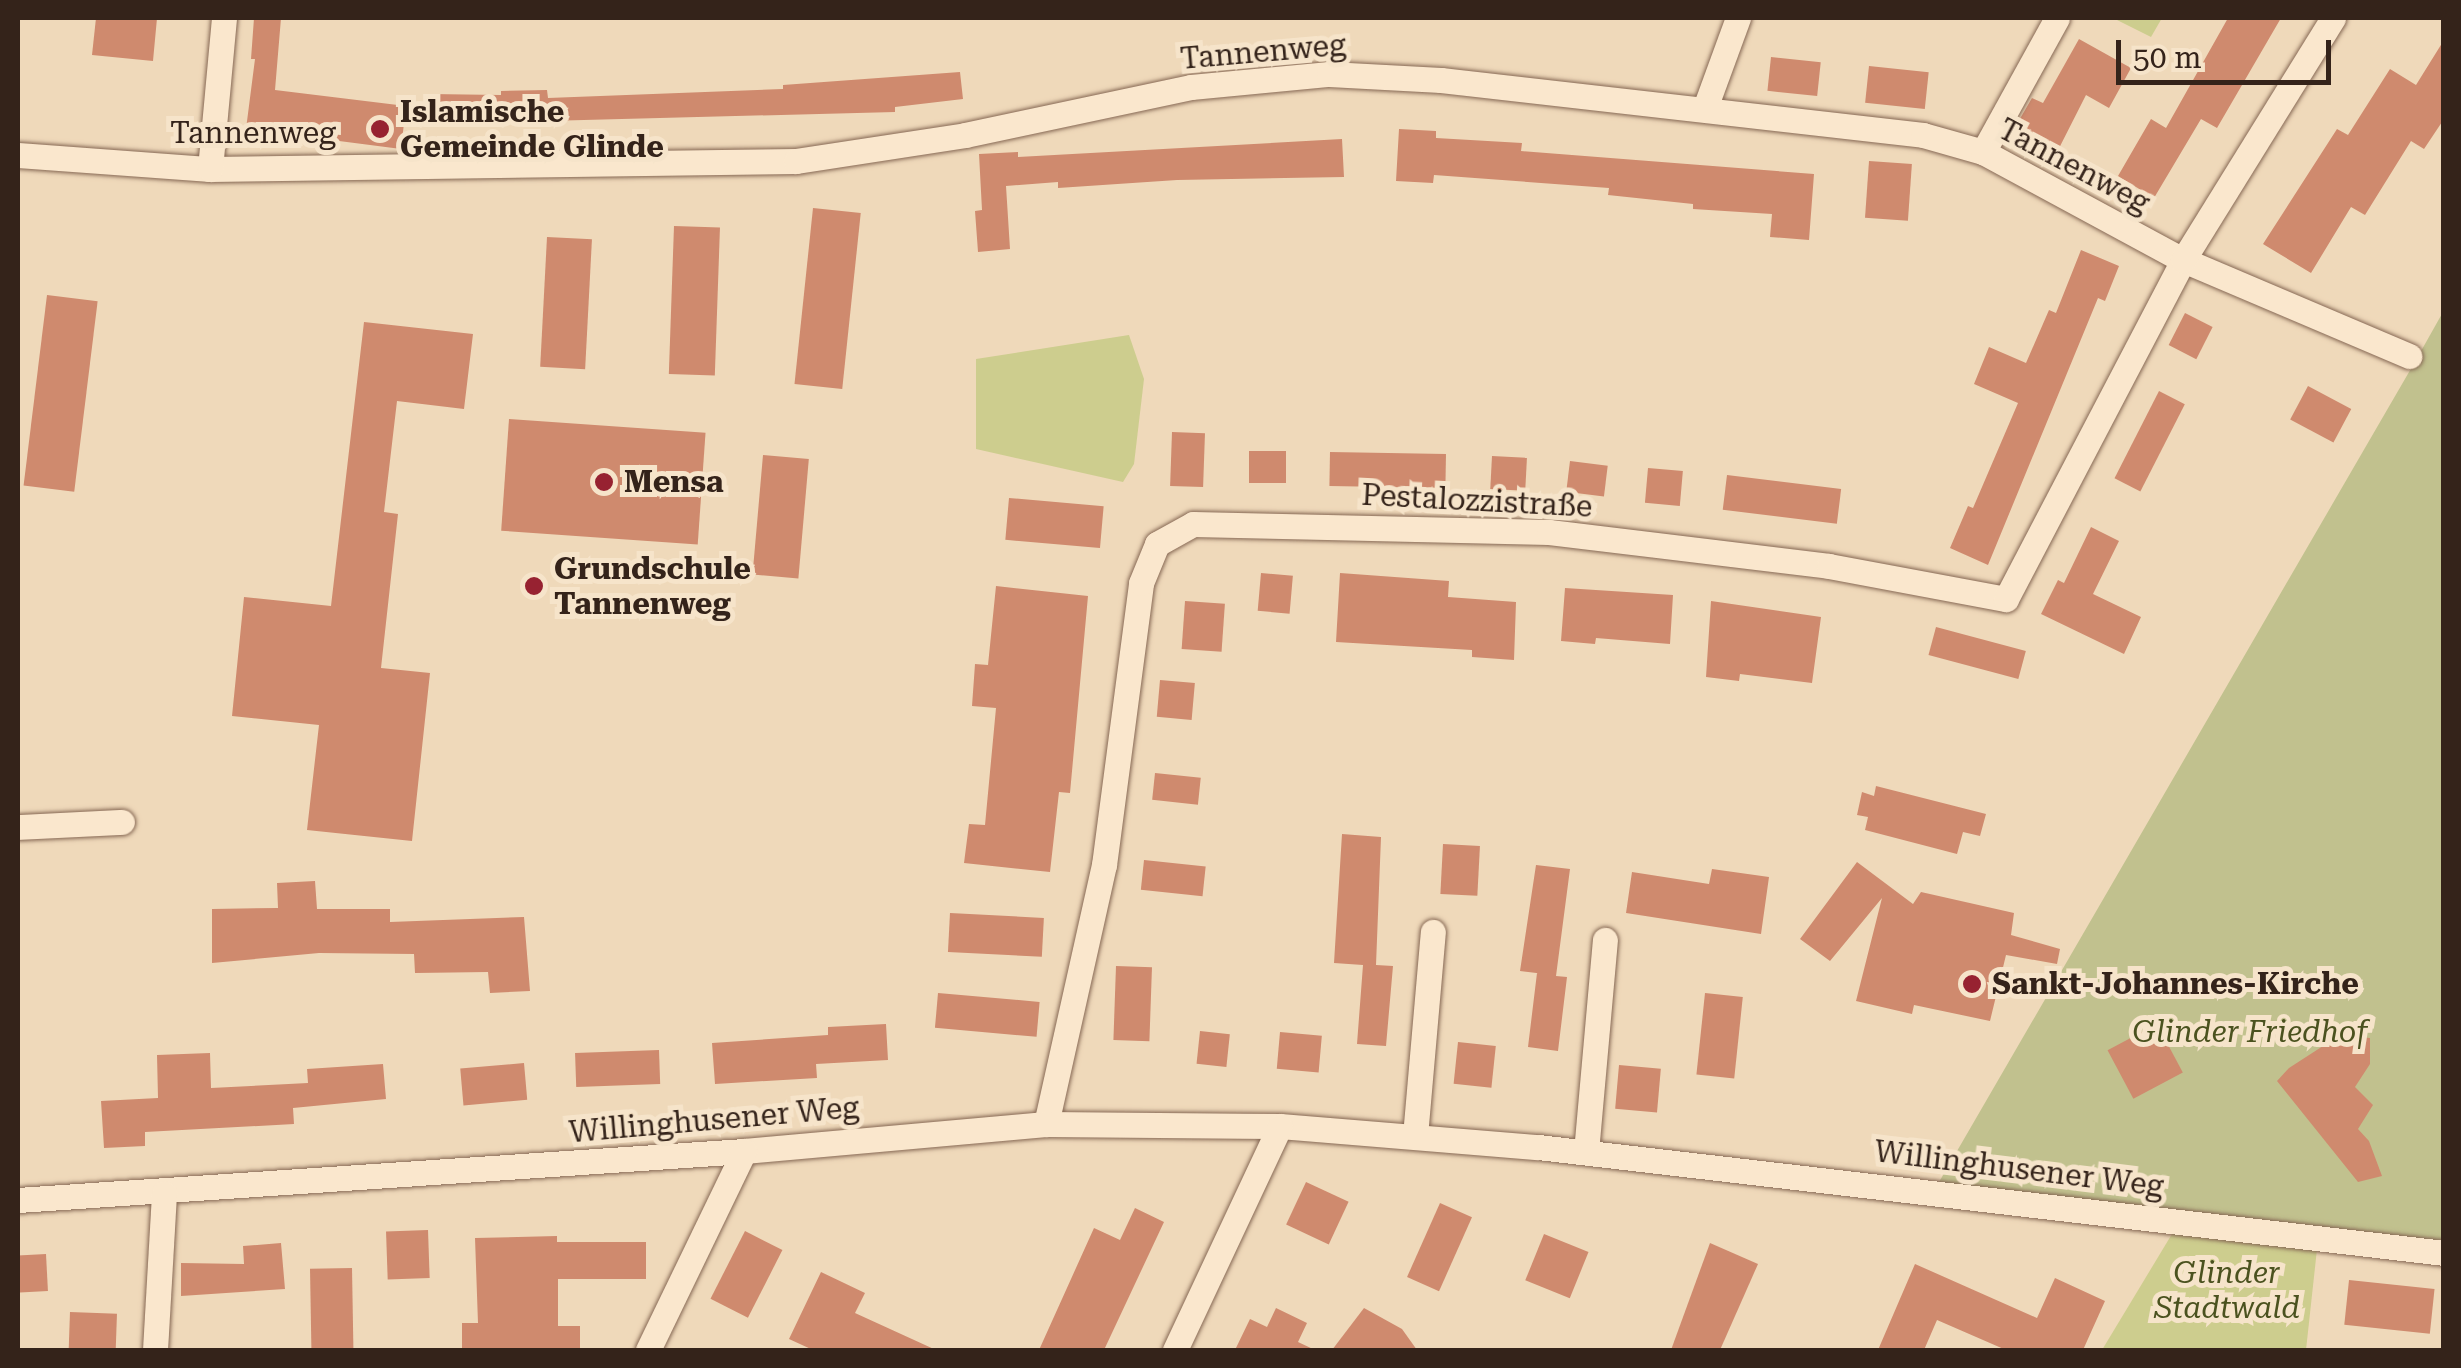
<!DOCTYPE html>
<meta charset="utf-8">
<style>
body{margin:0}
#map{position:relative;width:2461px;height:1368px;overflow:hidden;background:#efd9ba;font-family:"Roboto Serif",serif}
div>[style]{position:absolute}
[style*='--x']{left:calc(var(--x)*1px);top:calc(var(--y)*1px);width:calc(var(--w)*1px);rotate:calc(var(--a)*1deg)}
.green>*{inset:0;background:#cdcd8e}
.cemetery>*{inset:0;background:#c1c18e}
.building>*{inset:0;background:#cf8a6e;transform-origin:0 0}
.roads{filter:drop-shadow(0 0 2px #866854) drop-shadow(0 0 2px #866854)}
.minor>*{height:25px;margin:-12.5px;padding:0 12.5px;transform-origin:12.5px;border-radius:12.5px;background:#fae7cd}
.dots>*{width:28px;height:28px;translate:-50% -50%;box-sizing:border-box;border:5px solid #f6e4ca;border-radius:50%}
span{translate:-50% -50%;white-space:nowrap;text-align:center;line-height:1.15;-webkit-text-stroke:10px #f6e4ca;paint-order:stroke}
.street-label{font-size:30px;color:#34231a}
.poi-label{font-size:30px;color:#34231a;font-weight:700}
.left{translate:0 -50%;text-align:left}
.park-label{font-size:30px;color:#4b521f;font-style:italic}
.frame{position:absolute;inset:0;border:20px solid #34231a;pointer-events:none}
.scale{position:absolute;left:2116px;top:40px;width:215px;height:45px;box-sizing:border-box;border:5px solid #34231a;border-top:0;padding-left:12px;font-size:30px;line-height:35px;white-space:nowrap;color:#34231a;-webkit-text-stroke:8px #f6e4ca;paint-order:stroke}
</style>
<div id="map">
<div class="green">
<i style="clip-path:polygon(2113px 18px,2162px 18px,2151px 37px)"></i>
<i style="clip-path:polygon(1129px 335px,1144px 379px,1134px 464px,1123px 482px,976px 449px,976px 359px)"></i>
<i style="clip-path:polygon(2178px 1224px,2318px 1240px,2306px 1350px,2102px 1350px)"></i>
</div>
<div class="cemetery">
<i style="clip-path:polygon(2443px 312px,2443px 1242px,1935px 1189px,2416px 360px)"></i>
</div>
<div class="building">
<i style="clip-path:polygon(96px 18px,157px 18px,153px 61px,92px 55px)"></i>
<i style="clip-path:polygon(254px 18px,281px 18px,275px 90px,406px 106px,401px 149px,246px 129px,255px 59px,251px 59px)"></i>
<i style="clip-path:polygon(2228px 18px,2281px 18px,2217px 128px,2201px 119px,2154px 198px,2118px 176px,2151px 119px,2166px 128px)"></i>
<i style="clip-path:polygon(2079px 39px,2131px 68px,2109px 108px,2086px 95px,2051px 164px,2007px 141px,2032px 98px,2043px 103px)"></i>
<i style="clip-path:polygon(2444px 40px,2444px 119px,2424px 149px,2411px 141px,2365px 215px,2351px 207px,2311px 273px,2263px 244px,2337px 129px,2348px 135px,2390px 69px,2416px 85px)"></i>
<i style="left:1771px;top:57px;width:50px;height:34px;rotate:6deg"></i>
<i style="left:1869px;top:66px;width:60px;height:37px;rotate:6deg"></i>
<i style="clip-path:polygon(960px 72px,963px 99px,895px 107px,895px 112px,429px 124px,430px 94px,501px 95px,501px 91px,547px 90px,548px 98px,783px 89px,783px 85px)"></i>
<i style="clip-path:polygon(1399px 129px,1436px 131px,1436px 138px,1522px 143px,1521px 151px,1814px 174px,1809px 240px,1770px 237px,1772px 214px,1693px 209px,1693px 204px,1608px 195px,1609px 188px,1434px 175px,1433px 183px,1396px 181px)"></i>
<i style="clip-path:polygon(1342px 139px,1344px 177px,1177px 180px,1058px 188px,1058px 182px,1006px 186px,1010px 249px,978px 252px,975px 211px,982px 210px,979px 154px,1018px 152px,1018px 157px)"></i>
<i style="left:1869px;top:161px;width:43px;height:57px;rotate:4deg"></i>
<i style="left:813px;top:208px;width:48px;height:177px;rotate:6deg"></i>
<i style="left:674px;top:226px;width:46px;height:148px;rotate:2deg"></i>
<i style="left:547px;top:237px;width:45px;height:130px;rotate:3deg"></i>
<i style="clip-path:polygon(2081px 250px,2119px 266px,2105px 301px,2098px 298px,1988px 565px,1950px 548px,1968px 506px,1973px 508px,2018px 403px,1974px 384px,1989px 347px,2026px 363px,2049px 310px,2056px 313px)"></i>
<i style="left:47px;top:295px;width:51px;height:192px;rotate:7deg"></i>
<i style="left:2185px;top:313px;width:31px;height:36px;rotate:27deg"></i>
<i style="clip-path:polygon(364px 322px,473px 334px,464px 409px,397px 401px,384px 512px,398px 514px,381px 668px,430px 673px,412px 841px,307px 830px,319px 725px,232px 716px,244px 597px,331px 606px)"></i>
<i style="left:2308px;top:386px;width:49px;height:38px;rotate:28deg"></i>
<i style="left:2159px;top:391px;width:29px;height:98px;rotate:27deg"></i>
<i style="left:509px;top:419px;width:197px;height:112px;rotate:4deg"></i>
<i style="left:1172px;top:432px;width:33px;height:54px;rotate:2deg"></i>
<i style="left:1249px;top:451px;width:37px;height:32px"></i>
<i style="left:1330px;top:452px;width:116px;height:34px;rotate:1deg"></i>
<i style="left:763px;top:455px;width:46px;height:120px;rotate:5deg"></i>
<i style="left:1492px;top:456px;width:35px;height:33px;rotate:3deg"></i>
<i style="left:1570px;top:461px;width:38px;height:31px;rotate:7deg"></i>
<i style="left:1648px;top:468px;width:35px;height:35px;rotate:5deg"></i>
<i style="left:1727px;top:475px;width:115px;height:35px;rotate:7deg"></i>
<i style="left:1009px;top:498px;width:95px;height:42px;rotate:5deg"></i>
<i style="clip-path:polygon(2091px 527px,2119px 541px,2093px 594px,2141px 617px,2124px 654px,2041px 614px,2058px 580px,2064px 583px)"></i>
<i style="left:1261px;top:573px;width:32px;height:38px;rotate:5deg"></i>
<i style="clip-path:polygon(1340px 573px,1449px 581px,1448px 597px,1516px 602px,1514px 660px,1472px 657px,1472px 650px,1336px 642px)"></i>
<i style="clip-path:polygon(996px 586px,1088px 596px,1070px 793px,1059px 792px,1050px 872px,964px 863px,969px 824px,985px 825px,996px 708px,972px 706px,975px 664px,988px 665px)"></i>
<i style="clip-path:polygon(1565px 588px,1673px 595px,1670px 644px,1596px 638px,1595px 644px,1561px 641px)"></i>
<i style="left:1185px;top:601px;width:40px;height:48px;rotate:4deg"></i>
<i style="clip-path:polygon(1711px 601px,1821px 617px,1812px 683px,1740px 674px,1739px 681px,1706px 677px)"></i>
<i style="left:1936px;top:627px;width:93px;height:29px;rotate:15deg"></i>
<i style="left:1160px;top:680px;width:35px;height:37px;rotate:5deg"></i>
<i style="left:1155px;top:773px;width:46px;height:27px;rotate:6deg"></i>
<i style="clip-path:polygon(1876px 786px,1986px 814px,1980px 836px,1963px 832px,1957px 854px,1865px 830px,1868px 817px,1857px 815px,1862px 792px,1874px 796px)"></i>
<i style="clip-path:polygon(1342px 834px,1381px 837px,1376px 965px,1393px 966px,1386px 1046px,1357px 1044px,1363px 965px,1334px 963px)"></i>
<i style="left:1443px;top:844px;width:37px;height:50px;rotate:3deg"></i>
<i style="left:1144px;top:860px;width:62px;height:30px;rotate:6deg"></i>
<i style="clip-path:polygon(1857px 862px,1913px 904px,1921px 892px,2014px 913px,2011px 935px,2060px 949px,2057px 964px,2006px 955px,1990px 1021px,1914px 1005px,1912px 1014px,1856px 1001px,1882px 898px,1830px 961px,1800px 939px)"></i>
<i style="clip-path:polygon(1536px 865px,1570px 869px,1556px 976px,1567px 977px,1558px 1051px,1528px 1047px,1537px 973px,1553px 975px,1520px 971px)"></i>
<i style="clip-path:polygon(1712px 869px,1769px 877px,1761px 934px,1626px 913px,1632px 872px,1709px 884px)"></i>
<i style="clip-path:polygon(315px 881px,317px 909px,390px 909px,390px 922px,524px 917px,530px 991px,490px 993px,488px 972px,415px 973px,414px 954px,319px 953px,212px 963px,212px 909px,278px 908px,277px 883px)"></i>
<i style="left:950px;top:913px;width:94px;height:39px;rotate:3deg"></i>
<i style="left:1116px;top:966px;width:36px;height:74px;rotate:2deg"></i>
<i style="left:938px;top:993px;width:102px;height:35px;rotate:5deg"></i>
<i style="left:1705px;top:993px;width:38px;height:82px;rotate:6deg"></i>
<i style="clip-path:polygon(886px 1024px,888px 1060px,816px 1064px,817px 1078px,715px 1084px,712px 1043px,828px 1035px,828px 1027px)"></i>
<i style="left:2157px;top:1024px;width:55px;height:56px;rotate:62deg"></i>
<i style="left:1200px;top:1031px;width:30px;height:33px;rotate:6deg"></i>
<i style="left:1280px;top:1032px;width:42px;height:37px;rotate:5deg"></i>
<i style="clip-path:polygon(2340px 1035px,2370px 1038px,2370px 1064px,2355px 1087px,2373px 1105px,2358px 1129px,2369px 1141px,2382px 1176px,2358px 1182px,2277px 1081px,2289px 1068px)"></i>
<i style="left:1458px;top:1042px;width:38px;height:42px;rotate:6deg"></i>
<i style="left:659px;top:1050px;width:34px;height:84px;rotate:88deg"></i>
<i style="clip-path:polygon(210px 1053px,211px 1088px,308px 1083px,307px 1069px,383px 1064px,386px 1099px,293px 1108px,294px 1124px,145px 1132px,145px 1146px,104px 1148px,101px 1101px,158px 1098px,157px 1055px)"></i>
<i style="left:524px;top:1063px;width:37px;height:64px;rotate:85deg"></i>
<i style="left:1619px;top:1065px;width:42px;height:44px;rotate:5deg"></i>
<i style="left:1306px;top:1182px;width:47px;height:47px;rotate:25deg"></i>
<i style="left:1440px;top:1203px;width:35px;height:81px;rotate:24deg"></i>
<i style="clip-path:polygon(1135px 1208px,1164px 1222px,1104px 1350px,1039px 1350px,1094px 1228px,1120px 1240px)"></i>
<i style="left:428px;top:1230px;width:48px;height:42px;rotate:88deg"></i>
<i style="left:745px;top:1231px;width:42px;height:76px;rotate:27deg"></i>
<i style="left:1544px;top:1234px;width:48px;height:50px;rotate:22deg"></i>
<i style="clip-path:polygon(557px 1236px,557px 1242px,646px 1242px,646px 1279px,558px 1279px,558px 1326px,580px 1326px,580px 1350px,462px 1350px,462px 1323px,478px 1323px,475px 1238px)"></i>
<i style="clip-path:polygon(281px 1243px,285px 1289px,181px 1296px,181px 1263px,244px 1264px,243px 1246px)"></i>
<i style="clip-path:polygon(1710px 1243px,1758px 1264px,1720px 1350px,1671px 1350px)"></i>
<i style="left:46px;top:1254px;width:37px;height:28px;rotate:87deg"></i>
<i style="clip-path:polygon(1915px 1264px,2037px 1318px,2055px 1278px,2105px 1301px,2083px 1350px,2006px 1350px,1937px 1320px,1924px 1350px,1878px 1350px)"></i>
<i style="left:352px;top:1268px;width:82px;height:42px;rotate:89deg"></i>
<i style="clip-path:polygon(821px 1272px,865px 1293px,855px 1313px,936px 1350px,813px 1350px,789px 1339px)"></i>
<i style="left:2349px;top:1280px;width:86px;height:45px;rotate:6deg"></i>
<i style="clip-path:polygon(1276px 1308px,1307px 1323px,1298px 1342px,1315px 1350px,1235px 1350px,1250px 1319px,1267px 1327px)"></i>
<i style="clip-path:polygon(1364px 1308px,1402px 1329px,1417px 1350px,1332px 1350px)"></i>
<i style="left:70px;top:1312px;width:47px;height:38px;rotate:2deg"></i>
</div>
<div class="roads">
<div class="minor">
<i style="--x:1705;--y:108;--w:96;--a:-69.9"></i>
<i style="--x:1983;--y:152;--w:153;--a:-61.1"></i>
<i style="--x:18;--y:155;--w:193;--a:4.2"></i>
<i style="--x:210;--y:169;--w:586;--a:-0.78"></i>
<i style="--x:796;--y:161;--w:171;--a:-8.7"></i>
<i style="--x:965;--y:135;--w:231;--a:-12"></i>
<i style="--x:1191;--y:87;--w:139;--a:-5.4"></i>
<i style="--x:1329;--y:74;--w:112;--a:3.1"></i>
<i style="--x:1441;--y:80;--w:485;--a:6.5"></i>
<i style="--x:1923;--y:135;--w:62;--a:15.8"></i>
<i style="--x:1983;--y:152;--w:227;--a:28.4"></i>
<i style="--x:2183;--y:260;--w:246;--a:23"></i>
<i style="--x:210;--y:169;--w:152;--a:-84.7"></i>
<i style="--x:18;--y:827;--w:104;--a:-2.8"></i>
<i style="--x:1046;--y:1124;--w:265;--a:-77.4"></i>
<i style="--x:1104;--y:865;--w:284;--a:-82.5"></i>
<i style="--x:1141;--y:583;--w:42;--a:-67.7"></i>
<i style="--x:1157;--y:544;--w:41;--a:-29.1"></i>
<i style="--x:1193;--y:524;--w:356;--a:1.3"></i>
<i style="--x:1549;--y:532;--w:282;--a:6.9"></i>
<i style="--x:1829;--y:566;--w:180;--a:10.6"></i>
<i style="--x:2006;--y:599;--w:382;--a:-62.4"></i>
<i style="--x:2183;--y:260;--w:285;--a:-58.2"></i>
<i style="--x:1415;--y:1136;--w:205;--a:-85"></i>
<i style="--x:1586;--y:1152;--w:213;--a:-84.9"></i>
<i style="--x:18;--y:1200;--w:728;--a:-3.86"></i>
<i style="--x:744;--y:1151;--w:303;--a:-5.1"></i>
<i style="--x:1046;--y:1124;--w:234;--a:0.5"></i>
<i style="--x:1280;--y:1126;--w:259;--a:4.7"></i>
<i style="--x:1538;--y:1147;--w:912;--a:6.67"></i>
<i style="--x:155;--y:1350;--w:157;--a:-86.7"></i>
<i style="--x:648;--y:1350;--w:221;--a:-64.2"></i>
<i style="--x:1175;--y:1350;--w:247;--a:-64.9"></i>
</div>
</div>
<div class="dots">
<i style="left:380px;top:129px;background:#972231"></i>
<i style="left:604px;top:482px;background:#972231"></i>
<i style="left:534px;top:586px;background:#972231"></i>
<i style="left:1972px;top:984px;background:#972231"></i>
</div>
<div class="street-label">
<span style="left:1263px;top:52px;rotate:-5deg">Tannenweg</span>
<span style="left:253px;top:133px">Tannenweg</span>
<span style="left:2074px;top:166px;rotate:28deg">Tannenweg</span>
<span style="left:1477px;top:501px;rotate:3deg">Pestalozzistraße</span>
<span style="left:714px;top:1120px;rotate:-5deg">Willinghusener Weg</span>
<span style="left:2019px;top:1169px;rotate:7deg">Willinghusener Weg</span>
</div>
<div class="poi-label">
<span class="left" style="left:400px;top:129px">Islamische<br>Gemeinde Glinde</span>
<span class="left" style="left:624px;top:482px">Mensa</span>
<span class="left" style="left:554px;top:586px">Grundschule<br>Tannenweg</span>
<span class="left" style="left:1992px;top:984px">Sankt-Johannes-Kirche</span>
</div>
<div class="park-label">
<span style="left:2250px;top:1032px">Glinder Friedhof</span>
<span style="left:2227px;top:1290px">Glinder<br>Stadtwald</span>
</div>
<div class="frame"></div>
<div class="scale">50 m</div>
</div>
